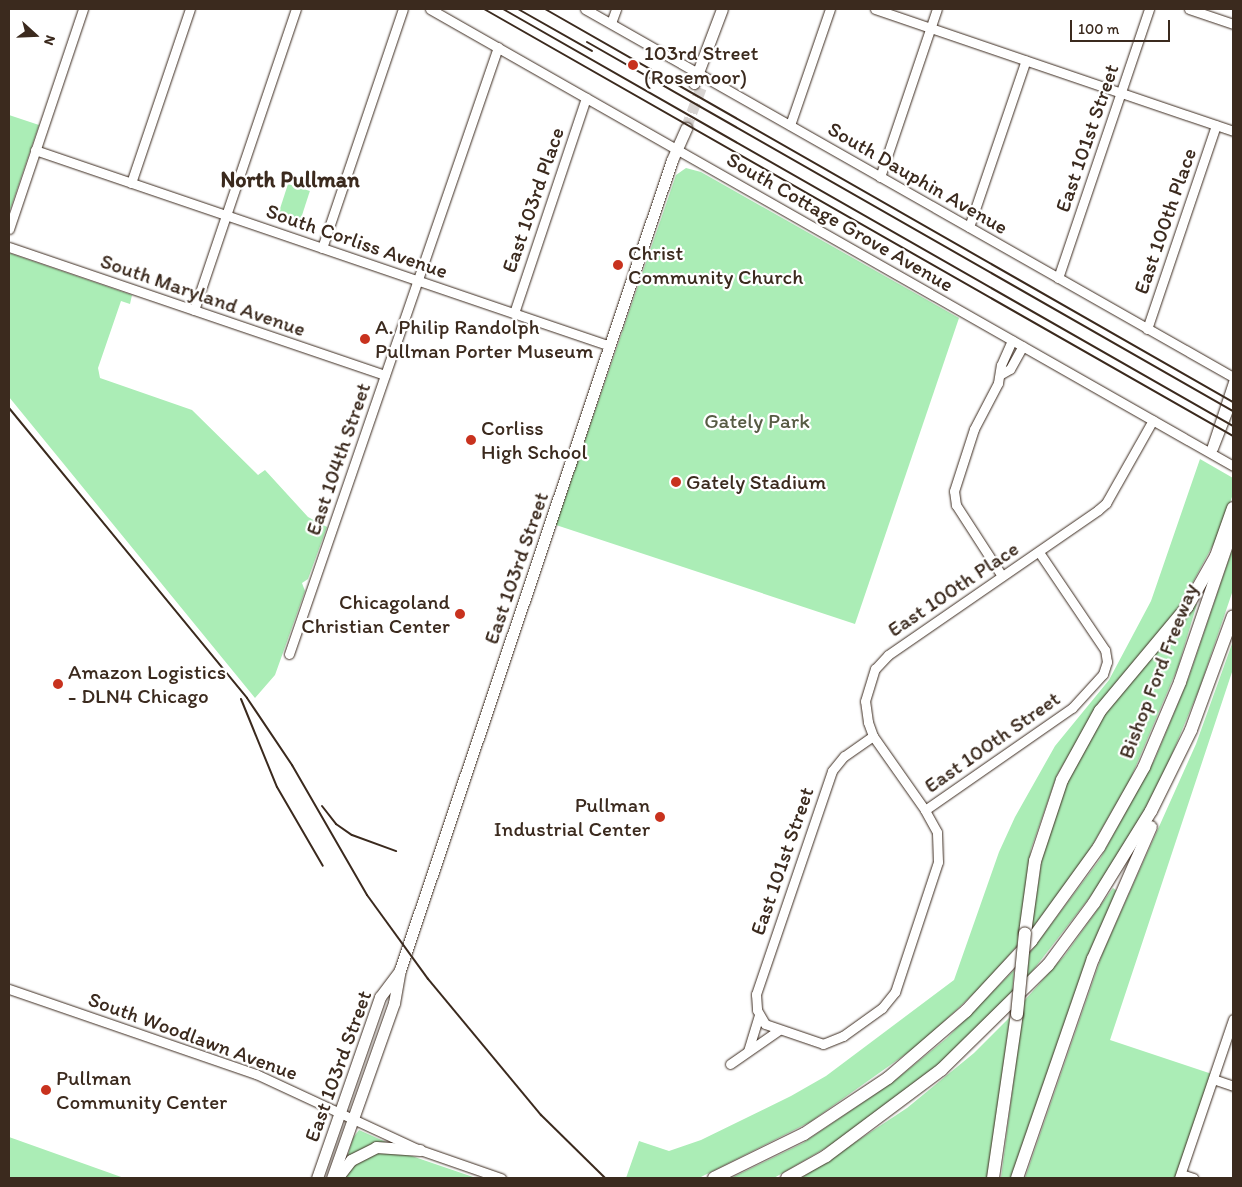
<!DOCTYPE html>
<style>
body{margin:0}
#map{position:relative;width:1242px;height:1187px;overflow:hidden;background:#fff;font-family:Itim,sans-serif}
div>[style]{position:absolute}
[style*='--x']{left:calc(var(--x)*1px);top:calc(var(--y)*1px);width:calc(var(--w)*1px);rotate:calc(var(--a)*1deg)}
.green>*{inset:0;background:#abedb6;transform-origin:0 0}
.major-tunnel>*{height:11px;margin-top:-5.5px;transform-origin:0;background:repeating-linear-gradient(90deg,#d8d4d2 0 11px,transparent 0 16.5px)}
.roads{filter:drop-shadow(0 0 1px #3b2a1e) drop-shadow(0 0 1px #3b2a1e)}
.minor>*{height:9px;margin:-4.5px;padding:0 4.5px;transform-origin:4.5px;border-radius:4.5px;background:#fff}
.major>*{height:11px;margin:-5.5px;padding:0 5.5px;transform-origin:5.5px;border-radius:5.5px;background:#fff}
.highway>*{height:12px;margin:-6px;padding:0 6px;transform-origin:6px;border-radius:6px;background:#fff}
.rail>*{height:2px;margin:-1px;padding:0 1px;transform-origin:1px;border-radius:1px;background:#3b2a1e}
.bridges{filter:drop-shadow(0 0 1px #3b2a1e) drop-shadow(0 0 1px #3b2a1e)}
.highway-bridge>*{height:12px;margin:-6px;padding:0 6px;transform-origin:6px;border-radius:6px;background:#fff}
.dots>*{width:14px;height:14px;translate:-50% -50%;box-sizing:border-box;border:2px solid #fff;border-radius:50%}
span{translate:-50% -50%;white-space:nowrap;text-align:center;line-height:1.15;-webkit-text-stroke:4.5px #fff;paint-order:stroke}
.poi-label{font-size:21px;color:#3b2a1e}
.left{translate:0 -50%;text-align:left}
.right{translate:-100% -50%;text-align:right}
.street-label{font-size:21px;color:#3b2a1e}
.park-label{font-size:21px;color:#575b44}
.neighbourhood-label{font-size:22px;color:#3b2a1e;font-weight:700}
.frame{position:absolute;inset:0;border:10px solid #3b2a1e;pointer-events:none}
.north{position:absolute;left:10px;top:10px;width:50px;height:50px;-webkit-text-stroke:4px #fff;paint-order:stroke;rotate:110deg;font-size:14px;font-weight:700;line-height:20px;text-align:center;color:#3b2a1e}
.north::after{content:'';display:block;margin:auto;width:18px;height:22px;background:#3b2a1e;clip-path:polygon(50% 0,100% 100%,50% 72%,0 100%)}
.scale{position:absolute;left:1070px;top:20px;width:100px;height:22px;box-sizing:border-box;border:2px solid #3b2a1e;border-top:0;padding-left:6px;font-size:15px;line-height:18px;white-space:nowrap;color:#3b2a1e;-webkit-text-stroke:4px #fff;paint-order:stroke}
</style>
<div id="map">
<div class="green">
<i style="clip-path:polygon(9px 115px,39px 125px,9px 213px)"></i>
<i style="clip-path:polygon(686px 168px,701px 172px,959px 318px,855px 624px,556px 525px,676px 175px)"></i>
<i style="left:288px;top:184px;width:23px;height:37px;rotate:18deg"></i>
<i style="clip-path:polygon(9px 253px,132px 295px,130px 304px,121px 301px,98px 368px,100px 378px,192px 410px,258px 475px,265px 470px,308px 517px,327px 527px,308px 579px,302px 583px,305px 591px,275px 675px,255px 698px,9px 397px)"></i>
<i style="clip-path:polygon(1200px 459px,1233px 478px,1233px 494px,1220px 532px,1180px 606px,1094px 713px,1057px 775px,1031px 849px,1017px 946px,984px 984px,920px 1044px,810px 1122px,699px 1178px,626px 1178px,639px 1141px,669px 1151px,701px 1140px,791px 1096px,826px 1076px,954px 980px,999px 852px,1015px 817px,1055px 746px,1109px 680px,1151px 601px)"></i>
<i style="clip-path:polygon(1233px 547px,1233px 590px,1200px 687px,1170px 759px,1144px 811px,1100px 884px,1027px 978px,1029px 954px,1100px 859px,1155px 759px,1189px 677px)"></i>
<i style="clip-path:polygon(1194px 604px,1197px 604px,1178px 667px,1130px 780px,1086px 856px,1031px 930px,1042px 858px,1066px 784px,1103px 717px)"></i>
<i style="clip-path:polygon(1233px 641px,1233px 669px,1110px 1040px,1212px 1074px,1176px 1178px,1025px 1178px,1103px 952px,1196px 744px)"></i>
<i style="clip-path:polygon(1113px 888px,1117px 891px,1012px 1178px,1001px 1178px,1024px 1001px,1065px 955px)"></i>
<i style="clip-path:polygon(1014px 970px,1012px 995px,938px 1066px,841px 1139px,774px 1178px,731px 1178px,803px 1143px,893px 1082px,947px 1038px)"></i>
<i style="clip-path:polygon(1010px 1017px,988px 1178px,801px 1178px,907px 1108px,974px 1053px)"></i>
<i style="clip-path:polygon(359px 1130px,386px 1142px,347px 1158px,353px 1138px)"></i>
<i style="clip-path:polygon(9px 1137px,124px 1178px,9px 1178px)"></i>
<i style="clip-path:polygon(370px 1152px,400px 1152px,476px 1178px,343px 1178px,348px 1167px)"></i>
</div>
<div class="major-tunnel">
<i style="--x:686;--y:128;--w:43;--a:-69.4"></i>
</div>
<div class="roads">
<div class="minor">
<i style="--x:430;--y:9;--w:924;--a:29.64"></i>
<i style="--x:585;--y:9;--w:745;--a:29.59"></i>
<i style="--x:875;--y:9;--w:378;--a:18.8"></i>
<i style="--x:1189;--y:9;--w:46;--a:18.8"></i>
<i style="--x:611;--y:23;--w:15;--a:-70"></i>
<i style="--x:790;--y:125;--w:123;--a:-71"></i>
<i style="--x:35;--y:150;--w:607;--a:18.82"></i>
<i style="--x:880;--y:177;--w:177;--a:-71.3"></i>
<i style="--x:131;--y:183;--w:184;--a:-71.3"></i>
<i style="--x:969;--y:227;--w:176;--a:-71.2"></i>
<i style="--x:9;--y:229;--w:232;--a:-71.4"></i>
<i style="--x:9;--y:247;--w:397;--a:18.8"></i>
<i style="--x:322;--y:248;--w:252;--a:-71.3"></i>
<i style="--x:1058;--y:278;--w:284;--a:-71.3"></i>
<i style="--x:194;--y:310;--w:318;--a:-71.3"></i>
<i style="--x:514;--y:313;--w:227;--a:-71.5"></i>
<i style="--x:1147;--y:329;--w:215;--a:-71.3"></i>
<i style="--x:1001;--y:374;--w:10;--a:-29"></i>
<i style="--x:1010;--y:369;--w:26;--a:-61"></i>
<i style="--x:1213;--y:448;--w:55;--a:-68.6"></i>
<i style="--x:1210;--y:452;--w:74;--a:-71.8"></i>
<i style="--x:1002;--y:576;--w:85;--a:-122.9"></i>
<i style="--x:956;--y:505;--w:14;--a:-98"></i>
<i style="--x:954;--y:491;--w:65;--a:-72.1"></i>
<i style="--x:974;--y:429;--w:52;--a:-62.4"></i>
<i style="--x:998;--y:383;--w:18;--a:-81"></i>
<i style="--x:1001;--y:365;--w:27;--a:-66"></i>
<i style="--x:289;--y:654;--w:642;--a:-71"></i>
<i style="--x:873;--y:736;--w:35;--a:145"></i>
<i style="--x:844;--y:756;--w:19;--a:129"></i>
<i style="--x:832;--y:771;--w:236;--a:108.8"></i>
<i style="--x:756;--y:994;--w:16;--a:86"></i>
<i style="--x:757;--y:1010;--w:16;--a:60"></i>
<i style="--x:765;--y:1024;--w:61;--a:19"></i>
<i style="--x:823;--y:1044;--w:22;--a:-22"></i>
<i style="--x:843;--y:1036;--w:48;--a:-35.7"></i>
<i style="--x:882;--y:1008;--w:21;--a:-51"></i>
<i style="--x:895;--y:992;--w:137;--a:-71.7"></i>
<i style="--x:938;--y:862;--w:30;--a:-92"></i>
<i style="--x:937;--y:832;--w:25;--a:-119"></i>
<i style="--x:925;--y:810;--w:179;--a:-34.8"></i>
<i style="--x:1072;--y:708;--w:46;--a:-47.6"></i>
<i style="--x:1103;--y:674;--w:13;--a:-72"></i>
<i style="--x:1107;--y:662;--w:12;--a:-99"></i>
<i style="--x:1105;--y:650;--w:118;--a:-124"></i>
<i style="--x:925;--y:810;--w:90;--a:-125.1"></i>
<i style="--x:873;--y:736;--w:15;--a:-110"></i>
<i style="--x:868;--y:722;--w:21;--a:-98"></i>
<i style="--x:865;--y:701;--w:34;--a:-73"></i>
<i style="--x:875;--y:669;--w:19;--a:-47"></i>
<i style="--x:888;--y:655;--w:255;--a:-34.6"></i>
<i style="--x:1098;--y:510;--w:11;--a:-41"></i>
<i style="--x:1106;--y:503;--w:95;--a:-60.5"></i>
<i style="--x:9;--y:989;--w:261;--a:19"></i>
<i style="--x:256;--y:1074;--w:181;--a:24.9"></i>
<i style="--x:420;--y:1150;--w:86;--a:19.1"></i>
<i style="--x:748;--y:1051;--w:37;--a:-73"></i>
<i style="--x:730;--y:1064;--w:60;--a:-34.8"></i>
<i style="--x:1213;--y:1079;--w:21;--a:19"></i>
<i style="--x:1181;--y:1174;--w:13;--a:18"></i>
<i style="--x:1179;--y:1178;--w:168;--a:-71.2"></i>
</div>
<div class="major">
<i style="--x:694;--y:83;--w:79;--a:-69.3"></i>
<i style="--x:317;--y:1178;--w:192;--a:-70.8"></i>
<i style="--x:380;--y:997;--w:31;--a:-53"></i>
<i style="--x:332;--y:1178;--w:186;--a:-70.5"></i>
<i style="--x:394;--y:1003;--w:34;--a:-80"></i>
<i style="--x:400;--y:970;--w:854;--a:-71.44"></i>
<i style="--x:672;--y:160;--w:35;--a:-66"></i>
<i style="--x:337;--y:1178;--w:23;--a:-52"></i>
<i style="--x:351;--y:1160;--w:28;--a:-27"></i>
<i style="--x:376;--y:1147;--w:44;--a:3.9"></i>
</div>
<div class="highway">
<i style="--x:1025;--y:933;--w:73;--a:-82.1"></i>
<i style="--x:1035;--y:861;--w:85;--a:-71.6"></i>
<i style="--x:1062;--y:780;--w:79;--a:-61.2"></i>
<i style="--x:1100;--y:711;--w:136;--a:-50.1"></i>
<i style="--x:1187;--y:607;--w:59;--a:-60.4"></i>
<i style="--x:1216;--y:556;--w:51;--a:-70.5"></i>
<i style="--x:714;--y:1178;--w:100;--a:-26.1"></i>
<i style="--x:804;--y:1134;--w:101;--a:-33.7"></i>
<i style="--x:888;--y:1078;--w:103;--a:-40.7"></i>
<i style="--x:966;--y:1011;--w:96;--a:-47.1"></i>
<i style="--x:1031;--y:941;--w:116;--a:-54.1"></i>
<i style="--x:1099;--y:847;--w:92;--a:-60.6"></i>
<i style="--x:1144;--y:767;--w:92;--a:-67"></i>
<i style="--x:1180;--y:682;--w:164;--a:-71.1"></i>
<i style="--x:787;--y:1178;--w:45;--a:-29.4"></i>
<i style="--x:826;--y:1156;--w:144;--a:-36.8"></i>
<i style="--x:941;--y:1070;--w:150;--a:-44.5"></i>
<i style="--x:1048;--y:965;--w:77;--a:-53.4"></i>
<i style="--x:1094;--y:903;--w:108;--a:-58.2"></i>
<i style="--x:1151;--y:811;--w:90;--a:-63.7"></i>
<i style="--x:1191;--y:730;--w:121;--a:-69.8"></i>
<i style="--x:993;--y:1178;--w:166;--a:-81.7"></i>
<i style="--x:1017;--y:1178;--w:232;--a:-70.9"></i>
<i style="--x:1093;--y:959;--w:144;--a:-66.3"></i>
</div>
</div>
<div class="rail">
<i style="--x:484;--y:9;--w:862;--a:29.69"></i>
<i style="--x:503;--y:9;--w:841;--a:29.74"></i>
<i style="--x:518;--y:9;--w:85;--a:29.6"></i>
<i style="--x:545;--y:9;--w:792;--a:29.74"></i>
<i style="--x:587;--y:42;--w:744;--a:29.74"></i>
<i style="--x:9;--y:408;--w:375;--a:50.6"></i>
<i style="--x:247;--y:698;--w:81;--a:56.1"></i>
<i style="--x:292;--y:765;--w:150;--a:60"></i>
<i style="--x:367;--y:895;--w:104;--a:54"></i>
<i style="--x:428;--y:979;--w:177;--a:50.3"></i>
<i style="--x:541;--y:1115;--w:90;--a:44.5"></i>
<i style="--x:241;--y:699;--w:95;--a:67.8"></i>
<i style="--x:277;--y:787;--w:91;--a:59.8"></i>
<i style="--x:322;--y:806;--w:23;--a:52"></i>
<i style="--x:336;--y:824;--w:19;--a:35"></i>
<i style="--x:352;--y:835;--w:47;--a:20"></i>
</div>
<div class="bridges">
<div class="highway-bridge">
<i style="--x:1017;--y:1014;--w:81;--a:-84.4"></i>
</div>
</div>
<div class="dots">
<i style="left:633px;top:65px;background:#c8321e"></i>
<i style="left:618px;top:265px;background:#c8321e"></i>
<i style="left:365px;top:339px;background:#c8321e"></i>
<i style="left:471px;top:440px;background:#c8321e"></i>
<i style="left:676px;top:482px;background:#c8321e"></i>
<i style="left:460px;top:614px;background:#c8321e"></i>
<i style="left:58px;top:684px;background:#c8321e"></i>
<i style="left:660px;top:817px;background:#c8321e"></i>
<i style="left:46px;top:1090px;background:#c8321e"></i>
</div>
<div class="poi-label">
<span class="left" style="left:644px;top:65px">103rd Street<br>(Rosemoor)</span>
<span class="left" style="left:628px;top:265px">Christ<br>Community Church</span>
<span class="left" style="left:375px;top:339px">A. Philip Randolph<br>Pullman Porter Museum</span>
<span class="left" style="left:481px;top:440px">Corliss<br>High School</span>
<span class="left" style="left:686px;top:482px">Gately Stadium</span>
<span class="right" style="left:450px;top:614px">Chicagoland<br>Christian Center</span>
<span class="left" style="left:68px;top:684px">Amazon Logistics<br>- DLN4 Chicago</span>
<span class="right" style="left:650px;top:817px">Pullman<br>Industrial Center</span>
<span class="left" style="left:56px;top:1090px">Pullman<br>Community Center</span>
</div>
<div class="street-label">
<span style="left:1087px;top:138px;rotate:-71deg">East 101st Street</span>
<span style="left:918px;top:178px;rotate:30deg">South Dauphin Avenue</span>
<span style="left:533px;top:200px;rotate:-71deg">East 103rd Place</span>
<span style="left:1165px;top:221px;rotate:-71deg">East 100th Place</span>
<span style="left:840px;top:222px;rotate:30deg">South Cottage Grove Avenue</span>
<span style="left:357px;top:241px;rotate:19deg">South Corliss Avenue</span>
<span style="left:203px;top:295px;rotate:19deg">South Maryland Avenue</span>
<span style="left:338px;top:459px;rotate:-71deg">East 104th Street</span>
<span style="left:516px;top:568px;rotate:-71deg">East 103rd Street</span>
<span style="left:953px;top:589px;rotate:-34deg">East 100th Place</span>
<span style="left:1158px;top:671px;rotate:-69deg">Bishop Ford Freeway</span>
<span style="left:992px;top:742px;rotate:-35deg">East 100th Street</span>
<span style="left:782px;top:861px;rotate:-71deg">East 101st Street</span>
<span style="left:193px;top:1036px;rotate:20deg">South Woodlawn Avenue</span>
<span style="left:338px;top:1066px;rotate:-70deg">East 103rd Street</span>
</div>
<div class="park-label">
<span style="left:757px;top:421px">Gately Park</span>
</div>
<div class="neighbourhood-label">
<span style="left:290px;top:180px">North Pullman</span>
</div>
<div class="frame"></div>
<div class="north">N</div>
<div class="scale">100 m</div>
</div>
